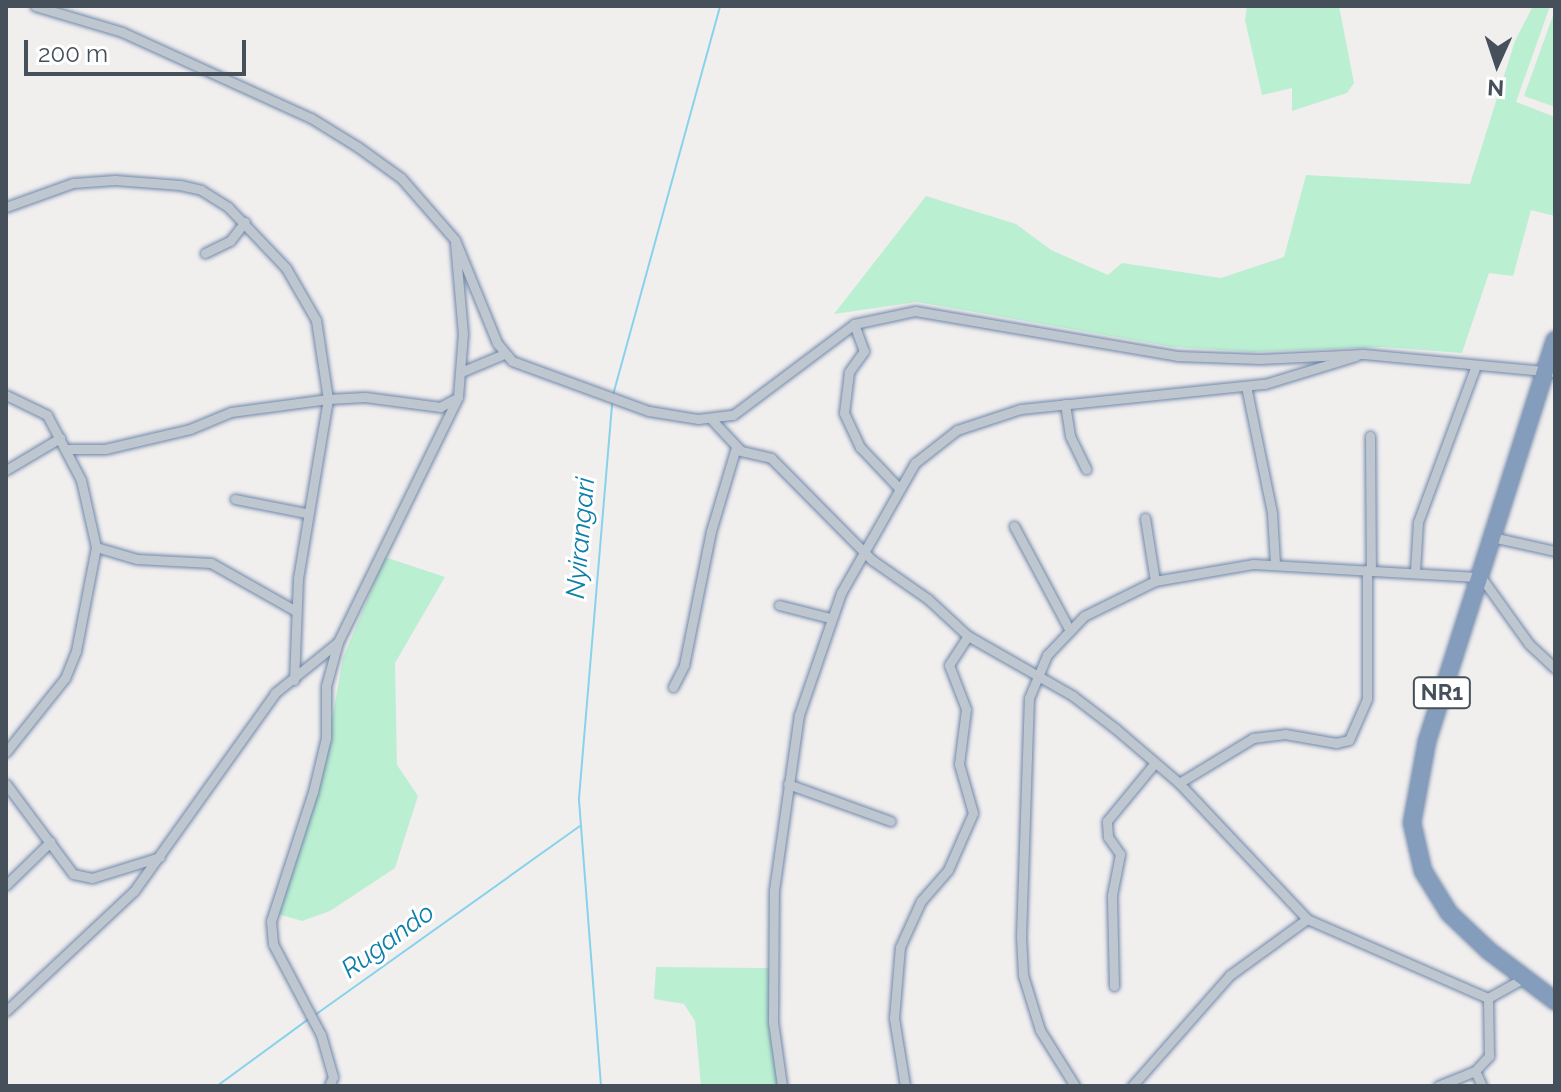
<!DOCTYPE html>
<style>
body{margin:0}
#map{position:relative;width:1561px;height:1092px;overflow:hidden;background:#f1eeee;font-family:Raleway,sans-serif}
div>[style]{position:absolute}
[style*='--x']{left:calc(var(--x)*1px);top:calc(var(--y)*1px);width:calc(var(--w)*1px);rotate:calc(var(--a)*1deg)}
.green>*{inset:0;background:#bbefd2}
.stream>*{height:2px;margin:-1px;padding:0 1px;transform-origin:1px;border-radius:1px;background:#88d2ec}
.roads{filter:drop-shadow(0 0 2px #7088a9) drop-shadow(0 0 2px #7088a9)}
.street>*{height:9px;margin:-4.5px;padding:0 4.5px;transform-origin:4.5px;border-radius:4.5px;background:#bec7d0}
.highway>*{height:16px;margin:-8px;padding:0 8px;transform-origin:8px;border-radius:8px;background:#859dbd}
span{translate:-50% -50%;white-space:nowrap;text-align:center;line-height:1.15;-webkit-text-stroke:6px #fff;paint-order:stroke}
.shield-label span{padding:2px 6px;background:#fff;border:2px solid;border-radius:6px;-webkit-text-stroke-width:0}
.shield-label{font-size:22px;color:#46505b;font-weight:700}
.water-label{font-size:26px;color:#0b7fa9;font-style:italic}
.frame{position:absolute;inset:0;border:8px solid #46505b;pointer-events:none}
.north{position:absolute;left:1457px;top:24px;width:80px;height:80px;-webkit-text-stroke:6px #fff;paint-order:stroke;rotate:183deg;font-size:22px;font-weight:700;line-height:32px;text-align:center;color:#46505b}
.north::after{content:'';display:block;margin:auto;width:28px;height:36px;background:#46505b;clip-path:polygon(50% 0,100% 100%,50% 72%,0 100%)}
.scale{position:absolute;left:24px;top:40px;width:222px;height:36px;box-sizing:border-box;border:4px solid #46505b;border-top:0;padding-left:10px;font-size:24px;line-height:28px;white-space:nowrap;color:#46505b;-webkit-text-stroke:6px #fff;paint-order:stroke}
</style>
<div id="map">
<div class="green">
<i style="clip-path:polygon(1247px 6px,1339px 6px,1354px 83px,1347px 93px,1292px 111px,1292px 88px,1262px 95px,1245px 20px)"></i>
<i style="clip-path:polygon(1533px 6px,1550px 6px,1516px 102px,1555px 117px,1555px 216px,1531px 210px,1513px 276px,1489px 273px,1462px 353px,1383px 347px,1253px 352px,1173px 347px,917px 302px,834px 314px,926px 196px,1016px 224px,1051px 250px,1108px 275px,1122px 263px,1221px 278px,1284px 257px,1306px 175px,1470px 184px,1515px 41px)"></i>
<i style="clip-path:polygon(1555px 10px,1555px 107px,1524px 96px)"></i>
<i style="clip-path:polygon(385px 557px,445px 577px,395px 663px,397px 765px,418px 796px,395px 868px,330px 911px,302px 921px,278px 914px,320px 786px,343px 658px)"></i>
<i style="clip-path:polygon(656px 967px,770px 968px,779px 1086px,701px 1086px,695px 1021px,684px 1004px,654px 999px)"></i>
</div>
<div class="stream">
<i style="--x:613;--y:395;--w:403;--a:-74.6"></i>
<i style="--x:315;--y:1015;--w:325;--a:-35.5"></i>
<i style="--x:217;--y:1086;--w:115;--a:-36.2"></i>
<i style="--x:601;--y:1086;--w:289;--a:-94.4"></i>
<i style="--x:579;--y:798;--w:397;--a:-85.2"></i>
</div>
<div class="roads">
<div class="street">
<i style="--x:35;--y:6;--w:91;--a:16.6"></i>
<i style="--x:122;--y:32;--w:208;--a:24.5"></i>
<i style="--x:311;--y:118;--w:55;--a:31.7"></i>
<i style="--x:358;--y:147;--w:53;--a:35.8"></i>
<i style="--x:401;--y:178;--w:82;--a:48.9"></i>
<i style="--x:455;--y:240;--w:111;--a:67.8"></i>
<i style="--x:497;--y:343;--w:23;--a:50"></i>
<i style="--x:512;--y:361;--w:146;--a:20.1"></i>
<i style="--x:649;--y:411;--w:50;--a:9.3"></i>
<i style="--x:698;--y:419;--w:35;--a:-7"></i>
<i style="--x:733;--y:415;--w:151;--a:-36.9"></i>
<i style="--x:854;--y:324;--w:62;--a:-12"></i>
<i style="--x:915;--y:311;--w:266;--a:9.7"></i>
<i style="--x:1177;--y:356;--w:83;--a:2.1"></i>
<i style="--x:1260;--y:359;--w:103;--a:-2.8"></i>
<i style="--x:1363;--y:354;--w:193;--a:5.4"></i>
<i style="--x:6;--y:207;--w:71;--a:-19.7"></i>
<i style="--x:73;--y:183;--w:42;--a:-4.1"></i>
<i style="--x:115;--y:180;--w:65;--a:4.4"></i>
<i style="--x:180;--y:185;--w:22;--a:13"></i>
<i style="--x:201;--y:190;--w:32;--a:32"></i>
<i style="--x:228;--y:207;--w:84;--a:46.4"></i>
<i style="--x:286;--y:268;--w:60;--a:60"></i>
<i style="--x:316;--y:320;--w:80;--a:81.4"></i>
<i style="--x:328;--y:399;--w:181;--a:99.5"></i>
<i style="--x:298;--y:578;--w:102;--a:92.2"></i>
<i style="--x:205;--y:253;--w:28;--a:-26"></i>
<i style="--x:230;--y:241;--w:24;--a:-52"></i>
<i style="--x:854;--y:324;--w:29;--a:70"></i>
<i style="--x:864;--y:351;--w:26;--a:126"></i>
<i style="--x:849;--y:372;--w:41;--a:97"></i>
<i style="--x:844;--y:413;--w:38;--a:65"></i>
<i style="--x:860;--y:447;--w:55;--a:46.5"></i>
<i style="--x:461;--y:372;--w:47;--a:-22.7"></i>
<i style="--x:1246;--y:386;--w:130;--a:78.4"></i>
<i style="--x:1272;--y:513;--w:50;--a:86.6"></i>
<i style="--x:6;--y:395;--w:46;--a:26"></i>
<i style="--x:47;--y:415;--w:73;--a:62.4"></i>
<i style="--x:81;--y:480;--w:69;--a:77.4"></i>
<i style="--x:96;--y:547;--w:106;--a:100.9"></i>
<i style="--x:76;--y:651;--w:29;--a:112"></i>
<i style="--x:65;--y:678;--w:95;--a:128.6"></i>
<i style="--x:1065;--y:404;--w:32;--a:81"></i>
<i style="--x:1070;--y:436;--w:37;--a:64"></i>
<i style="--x:712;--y:420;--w:42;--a:46.9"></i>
<i style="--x:741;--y:451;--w:31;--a:13"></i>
<i style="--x:771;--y:458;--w:144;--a:45.3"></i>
<i style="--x:872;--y:560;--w:68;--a:34.9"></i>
<i style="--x:928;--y:599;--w:54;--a:42.8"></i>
<i style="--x:968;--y:636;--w:121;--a:29.7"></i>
<i style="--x:1073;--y:696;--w:54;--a:37.5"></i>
<i style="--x:1116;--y:729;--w:83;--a:40.6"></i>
<i style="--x:1179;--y:783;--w:187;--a:46.7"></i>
<i style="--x:1307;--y:919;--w:197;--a:23.6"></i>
<i style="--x:1488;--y:998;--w:41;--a:-29.1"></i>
<i style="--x:1370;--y:436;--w:133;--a:89.6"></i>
<i style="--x:65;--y:449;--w:40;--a:0"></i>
<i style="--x:105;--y:449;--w:87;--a:-13.2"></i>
<i style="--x:190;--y:429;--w:44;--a:-22.5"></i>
<i style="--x:231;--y:412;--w:98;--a:-7.6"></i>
<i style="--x:328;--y:399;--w:37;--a:-3"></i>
<i style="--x:365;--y:397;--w:76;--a:7.6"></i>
<i style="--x:440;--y:407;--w:17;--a:-28"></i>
<i style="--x:6;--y:470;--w:63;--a:-30.7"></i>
<i style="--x:235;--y:499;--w:72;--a:11.2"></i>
<i style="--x:1145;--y:518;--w:64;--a:81"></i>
<i style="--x:1014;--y:526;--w:117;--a:61.9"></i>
<i style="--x:1492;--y:537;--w:65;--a:12.5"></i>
<i style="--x:96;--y:547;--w:43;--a:16.3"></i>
<i style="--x:137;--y:559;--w:74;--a:3.1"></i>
<i style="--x:211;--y:563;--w:95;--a:29.5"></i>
<i style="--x:1415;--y:571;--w:49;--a:-86.5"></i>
<i style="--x:1418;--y:522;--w:167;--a:-69.7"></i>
<i style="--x:779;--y:605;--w:53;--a:14.3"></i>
<i style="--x:673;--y:687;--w:25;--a:-63"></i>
<i style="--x:684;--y:665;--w:137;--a:-78.6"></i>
<i style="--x:711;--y:531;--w:88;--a:-73.4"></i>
<i style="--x:1179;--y:783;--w:87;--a:-31.3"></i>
<i style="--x:1253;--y:738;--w:32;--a:-7"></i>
<i style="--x:1285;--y:734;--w:52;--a:10"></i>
<i style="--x:1336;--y:743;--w:13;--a:-13"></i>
<i style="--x:1349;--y:740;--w:45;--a:-66.3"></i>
<i style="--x:1367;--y:699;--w:129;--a:-90"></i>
<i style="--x:6;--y:784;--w:112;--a:53.3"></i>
<i style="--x:73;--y:874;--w:19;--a:12"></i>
<i style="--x:92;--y:878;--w:71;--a:-17.2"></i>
<i style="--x:788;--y:784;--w:109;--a:19.9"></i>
<i style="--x:6;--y:885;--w:62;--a:-44.3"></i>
<i style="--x:1114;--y:986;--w:91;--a:-91.3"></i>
<i style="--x:1112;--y:895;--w:42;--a:-79"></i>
<i style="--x:1120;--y:854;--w:21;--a:-125"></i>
<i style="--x:1108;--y:837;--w:16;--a:-94"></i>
<i style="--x:1107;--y:821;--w:74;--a:-50.5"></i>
<i style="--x:6;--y:1011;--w:175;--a:-43.2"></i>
<i style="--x:134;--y:891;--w:243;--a:-54.5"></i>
<i style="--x:275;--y:693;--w:81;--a:-39"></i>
<i style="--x:1475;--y:1071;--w:17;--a:65"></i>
<i style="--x:329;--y:1086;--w:10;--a:-66"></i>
<i style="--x:333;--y:1077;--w:44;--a:-105.9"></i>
<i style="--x:321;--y:1035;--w:103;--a:-117.8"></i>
<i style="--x:273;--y:944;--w:23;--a:-95"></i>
<i style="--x:271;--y:921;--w:136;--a:-72"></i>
<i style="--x:313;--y:792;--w:56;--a:-76.5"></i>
<i style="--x:326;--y:738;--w:52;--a:-90"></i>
<i style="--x:326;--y:686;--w:46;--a:-74.7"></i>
<i style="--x:338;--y:642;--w:273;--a:-63.9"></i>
<i style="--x:458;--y:397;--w:63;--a:-85.5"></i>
<i style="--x:463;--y:334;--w:91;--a:-95"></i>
<i style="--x:782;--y:1086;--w:65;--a:-98"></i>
<i style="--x:773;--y:1022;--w:132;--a:-89.6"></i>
<i style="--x:774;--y:890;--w:177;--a:-81.9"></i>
<i style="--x:799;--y:715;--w:129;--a:-71"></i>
<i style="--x:841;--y:593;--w:150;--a:-60.4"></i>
<i style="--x:915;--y:463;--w:53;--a:-38.2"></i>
<i style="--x:957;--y:430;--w:67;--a:-18.2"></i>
<i style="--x:1021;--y:409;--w:245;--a:-5.9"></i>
<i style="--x:1265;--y:384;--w:95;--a:-17.1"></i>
<i style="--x:905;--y:1086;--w:69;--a:-99.2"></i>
<i style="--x:894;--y:1018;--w:71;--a:-85.2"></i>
<i style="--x:900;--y:947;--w:51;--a:-65.5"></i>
<i style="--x:921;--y:901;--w:41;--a:-48.9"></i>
<i style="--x:948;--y:870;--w:62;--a:-66.3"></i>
<i style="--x:973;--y:813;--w:51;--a:-105.9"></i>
<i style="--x:959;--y:764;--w:55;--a:-82.7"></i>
<i style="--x:966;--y:709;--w:47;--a:-111.1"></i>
<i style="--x:949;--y:665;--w:35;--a:-57"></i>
<i style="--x:1075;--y:1086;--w:66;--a:-122"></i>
<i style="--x:1040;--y:1030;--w:58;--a:-107.2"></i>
<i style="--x:1023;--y:975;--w:38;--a:-93"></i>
<i style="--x:1021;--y:937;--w:239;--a:-88.1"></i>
<i style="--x:1029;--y:698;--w:47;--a:-67.3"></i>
<i style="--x:1047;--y:655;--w:54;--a:-46.5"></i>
<i style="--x:1084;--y:616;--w:79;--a:-26.2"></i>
<i style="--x:1155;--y:581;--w:99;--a:-9.8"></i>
<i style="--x:1253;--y:564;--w:228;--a:3.3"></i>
<i style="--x:1481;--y:577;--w:82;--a:54.4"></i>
<i style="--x:1529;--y:644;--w:35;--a:43"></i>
<i style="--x:1132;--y:1086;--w:148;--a:-48.6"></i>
<i style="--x:1230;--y:975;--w:95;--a:-36"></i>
<i style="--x:1438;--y:1086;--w:40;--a:-22"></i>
<i style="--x:1475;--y:1071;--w:21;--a:-47"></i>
<i style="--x:1489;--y:1056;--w:58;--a:-91"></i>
</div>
<div class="highway">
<i style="--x:1555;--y:340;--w:421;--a:107.7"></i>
<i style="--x:1427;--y:741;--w:83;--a:100.4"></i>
<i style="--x:1412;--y:823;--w:49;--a:77.1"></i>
<i style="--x:1423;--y:871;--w:49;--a:58.2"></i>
<i style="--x:1449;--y:913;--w:55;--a:43.5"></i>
<i style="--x:1489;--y:951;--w:83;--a:37.1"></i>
</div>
</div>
<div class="shield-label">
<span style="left:1442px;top:693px">NR1</span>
</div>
<div class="water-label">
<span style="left:581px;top:538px;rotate:-85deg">Nyirangari</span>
<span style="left:388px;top:941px;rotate:-36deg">Rugando</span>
</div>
<div class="frame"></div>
<div class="north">N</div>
<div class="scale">200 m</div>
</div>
